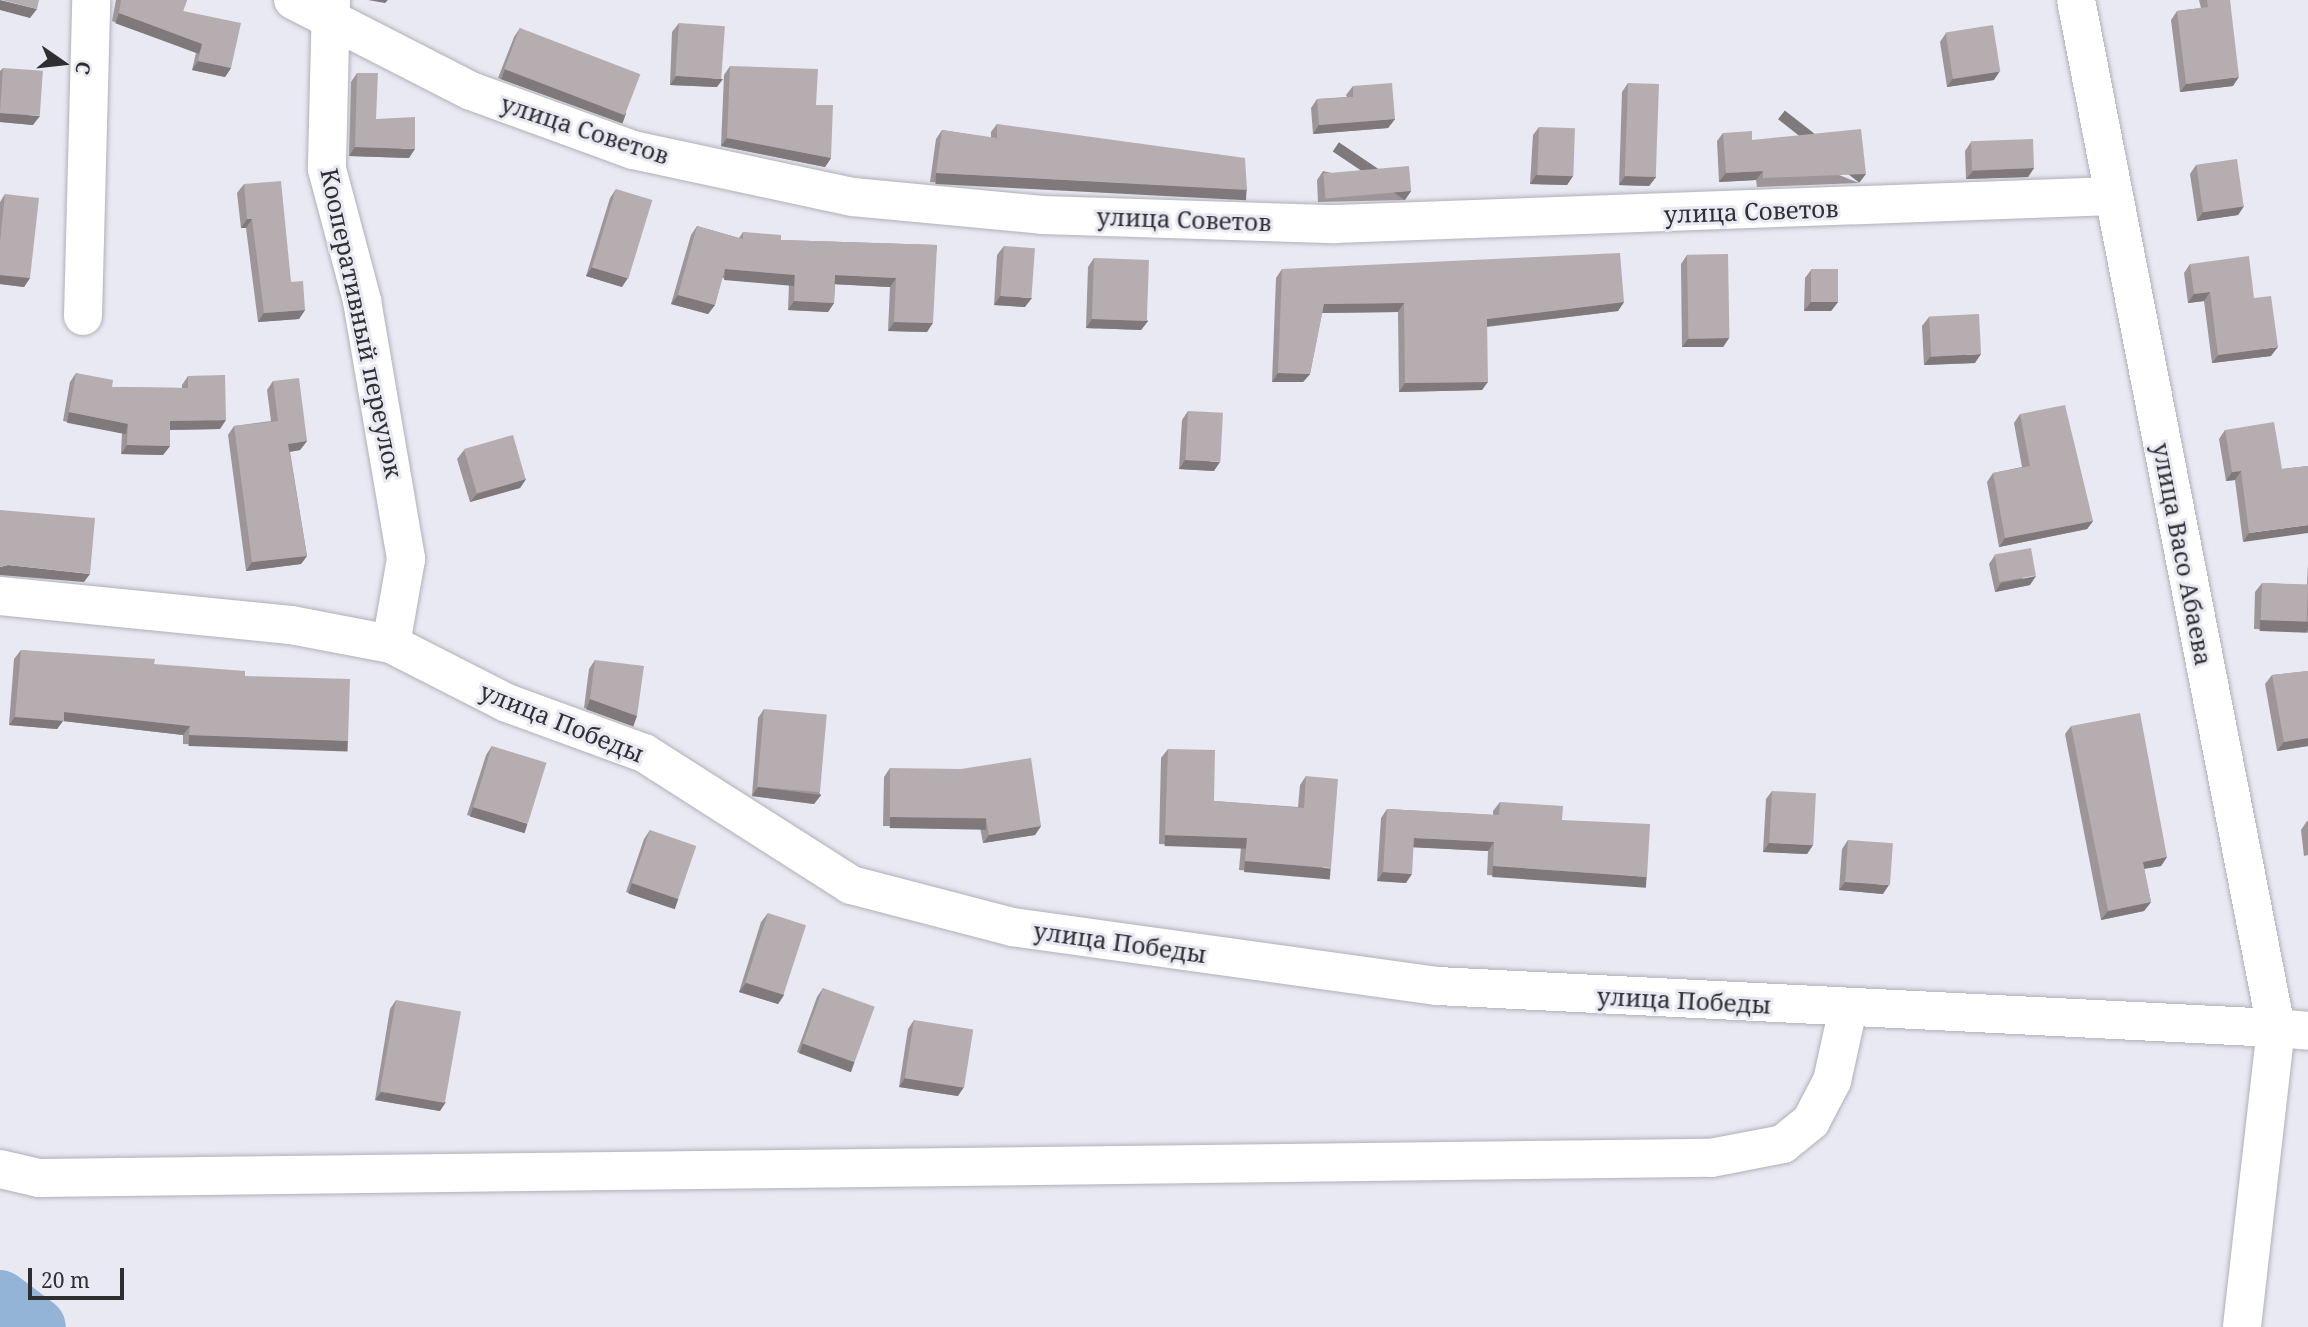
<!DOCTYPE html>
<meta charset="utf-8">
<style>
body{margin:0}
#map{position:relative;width:2308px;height:1327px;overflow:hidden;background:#e8e9f2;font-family:"Noto Serif",serif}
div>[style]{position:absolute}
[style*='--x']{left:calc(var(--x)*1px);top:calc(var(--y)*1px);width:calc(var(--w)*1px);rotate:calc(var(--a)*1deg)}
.river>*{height:58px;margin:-29px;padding:0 29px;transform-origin:29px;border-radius:29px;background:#93b3d7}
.roads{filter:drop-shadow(0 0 2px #b0b0b9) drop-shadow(0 0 2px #b0b0b9)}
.minor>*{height:38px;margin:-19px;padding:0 19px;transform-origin:19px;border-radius:19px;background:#fff}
.major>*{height:38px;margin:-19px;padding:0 19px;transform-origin:19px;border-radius:19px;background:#fff}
.wall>*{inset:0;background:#9d9597}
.shaded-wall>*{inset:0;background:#7f797b;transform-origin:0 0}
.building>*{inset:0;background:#b6adb0;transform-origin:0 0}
span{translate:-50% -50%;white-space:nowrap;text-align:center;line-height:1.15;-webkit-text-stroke:6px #e8e9f2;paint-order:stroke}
.street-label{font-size:24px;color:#2f2f32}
.north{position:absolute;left:28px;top:28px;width:70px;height:70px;-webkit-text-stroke:5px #e8e9f2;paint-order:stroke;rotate:104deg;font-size:19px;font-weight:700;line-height:28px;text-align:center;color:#2f2f32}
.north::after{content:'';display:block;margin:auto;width:24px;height:32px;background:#2f2f32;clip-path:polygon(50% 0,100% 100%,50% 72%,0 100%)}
.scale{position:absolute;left:28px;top:1268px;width:96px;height:32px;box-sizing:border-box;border:4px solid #2f2f32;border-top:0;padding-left:9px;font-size:21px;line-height:24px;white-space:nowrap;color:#2f2f32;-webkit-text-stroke:5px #e8e9f2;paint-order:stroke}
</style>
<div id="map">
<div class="river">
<i style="--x:0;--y:1299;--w:46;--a:37.1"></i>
</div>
<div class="roads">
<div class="minor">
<i style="--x:293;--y:0;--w:200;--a:27.1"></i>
<i style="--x:471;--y:91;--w:172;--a:20"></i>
<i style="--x:633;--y:150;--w:225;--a:12.1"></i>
<i style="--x:853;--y:197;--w:190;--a:5.4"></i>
<i style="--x:1042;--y:215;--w:293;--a:1.8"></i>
<i style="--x:1335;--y:224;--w:779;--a:-2.06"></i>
<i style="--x:331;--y:0;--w:169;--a:91.4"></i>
<i style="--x:327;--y:169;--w:137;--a:75.1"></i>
<i style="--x:362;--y:301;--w:262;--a:80.3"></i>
<i style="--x:406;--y:559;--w:86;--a:100"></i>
<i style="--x:83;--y:316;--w:316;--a:-88.5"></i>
<i style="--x:0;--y:596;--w:292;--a:5.7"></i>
<i style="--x:291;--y:625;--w:102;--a:10.8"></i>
<i style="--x:391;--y:644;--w:130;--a:27"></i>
<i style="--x:507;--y:703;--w:146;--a:20.1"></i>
<i style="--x:644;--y:753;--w:246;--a:32.5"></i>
<i style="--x:851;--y:885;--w:166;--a:14.6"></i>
<i style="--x:1012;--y:927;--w:429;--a:7.9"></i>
<i style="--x:1437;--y:986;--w:840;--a:2.87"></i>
<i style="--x:2276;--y:1028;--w:301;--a:96.5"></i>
<i style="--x:0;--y:1169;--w:40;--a:13"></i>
<i style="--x:39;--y:1178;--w:1672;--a:-0.69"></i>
<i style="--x:1711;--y:1158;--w:73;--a:-11"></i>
<i style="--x:1783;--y:1144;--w:36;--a:-39"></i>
<i style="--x:1811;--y:1121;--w:45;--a:-62.3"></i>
<i style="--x:1832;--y:1081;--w:74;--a:-77.5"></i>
</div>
<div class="major">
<i style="--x:2076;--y:0;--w:1047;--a:78.99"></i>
<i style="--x:2276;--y:1028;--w:32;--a:5"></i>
</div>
</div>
<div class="wall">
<i style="clip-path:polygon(116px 0,187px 0,183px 11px,231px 68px,225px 77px,192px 70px,196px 53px,112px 21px)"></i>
<i style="clip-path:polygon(2199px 0,2230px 0,2233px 86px,2180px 92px,2171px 20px,2177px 11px,2201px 8px)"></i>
<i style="clip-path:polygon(679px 23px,717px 87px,670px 85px,672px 32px)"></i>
<i style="clip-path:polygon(520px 28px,620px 122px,498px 78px,514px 37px)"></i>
<i style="clip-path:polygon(1946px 33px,1994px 80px,1947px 87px,1940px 42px)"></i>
<i style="clip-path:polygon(730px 66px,816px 105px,831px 158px,825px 167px,721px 146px,724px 75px)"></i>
<i style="clip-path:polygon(3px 68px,33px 125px,0 122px,0 71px)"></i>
<i style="clip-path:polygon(357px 73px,376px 119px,409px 158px,349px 156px,351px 82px)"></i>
<i style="clip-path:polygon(1628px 83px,1656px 177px,1649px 186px,1619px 185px,1622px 92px)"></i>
<i style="clip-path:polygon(1353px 86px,1395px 119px,1388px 128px,1313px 134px,1311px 108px,1317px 99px,1347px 97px,1346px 95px)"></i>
<i style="clip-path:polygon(997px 124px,1247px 190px,1241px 199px,930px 182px,936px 139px,942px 130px,991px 138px,991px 132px)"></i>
<i style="clip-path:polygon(1539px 127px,1573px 176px,1567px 185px,1530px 184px,1533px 135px)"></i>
<i style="clip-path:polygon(1723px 133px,1752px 140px,1859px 183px,1757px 187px,1756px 180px,1719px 182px,1717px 141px)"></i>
<i style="clip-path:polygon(1971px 142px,2034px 168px,2028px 177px,1966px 179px,1965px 151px)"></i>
<i style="clip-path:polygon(2196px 165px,2244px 206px,2238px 215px,2197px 221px,2190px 174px)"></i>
<i style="clip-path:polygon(1323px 171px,1411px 191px,1405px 200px,1318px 202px,1317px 180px)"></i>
<i style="clip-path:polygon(244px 184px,305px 310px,299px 319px,258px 322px,246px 228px,241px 228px,237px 193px)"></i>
<i style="clip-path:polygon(616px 189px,622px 287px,586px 276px,610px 198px)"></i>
<i style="clip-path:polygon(5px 194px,30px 278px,24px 287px,0 284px,0 202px)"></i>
<i style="clip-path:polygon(697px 226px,739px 238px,743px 232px,781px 240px,937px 245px,927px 332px,888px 331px,890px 287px,835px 284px,834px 303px,828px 312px,788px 310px,789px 284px,722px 278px,715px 305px,708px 314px,671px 304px,691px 235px)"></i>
<i style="clip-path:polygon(1004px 246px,1025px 307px,994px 305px,997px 255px)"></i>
<i style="clip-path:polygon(1687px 255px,1729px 338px,1723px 347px,1682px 347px,1681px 264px)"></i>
<i style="clip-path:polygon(1094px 258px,1148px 321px,1141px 330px,1086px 328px,1088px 267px)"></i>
<i style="clip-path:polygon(2190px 264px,2271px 356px,2212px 363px,2204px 301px,2188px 303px,2184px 273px)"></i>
<i style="clip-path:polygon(1282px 269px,1624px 302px,1618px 311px,1487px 327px,1482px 390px,1399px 392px,1398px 312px,1322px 313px,1310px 374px,1303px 382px,1272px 382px,1276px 278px)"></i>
<i style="clip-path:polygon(1811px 270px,1838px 302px,1831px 311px,1804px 311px,1805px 278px)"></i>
<i style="clip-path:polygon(1929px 317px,1975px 363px,1924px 365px,1922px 326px)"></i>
<i style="clip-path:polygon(76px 373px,112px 387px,182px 388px,182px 385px,188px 376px,220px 429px,170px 430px,170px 446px,163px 455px,121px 454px,122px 433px,63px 421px,70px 382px)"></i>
<i style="clip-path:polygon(273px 381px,307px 441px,300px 450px,290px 452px,307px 556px,301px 564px,246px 571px,228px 435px,234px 426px,271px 421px,267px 390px)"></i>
<i style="clip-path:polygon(1188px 411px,1214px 471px,1179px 469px,1182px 420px)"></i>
<i style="clip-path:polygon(2020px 414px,2093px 521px,2087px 529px,1999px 547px,1987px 482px,1993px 473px,2022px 467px,2014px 423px)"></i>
<i style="clip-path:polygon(2225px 430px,2282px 469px,2308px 466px,2243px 542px,2235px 480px,2226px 481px,2219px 439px)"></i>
<i style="clip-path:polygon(464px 450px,526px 479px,520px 488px,470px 502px,457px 459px)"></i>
<i style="clip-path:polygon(1995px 555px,2030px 585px,1995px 592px,1989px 564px)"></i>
<i style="clip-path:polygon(2308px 565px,2308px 631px,2254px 629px,2255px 592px,2262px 583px,2307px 585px)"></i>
<i style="clip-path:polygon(21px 650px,154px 664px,342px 750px,183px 744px,183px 735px,63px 721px,57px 729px,9px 725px,14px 659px)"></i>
<i style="clip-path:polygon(595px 660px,637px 716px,631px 725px,584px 708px,589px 669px)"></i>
<i style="clip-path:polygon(2308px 671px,2308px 746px,2277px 751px,2265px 684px,2272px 675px)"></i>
<i style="clip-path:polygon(764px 709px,821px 795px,814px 804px,752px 796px,758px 718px)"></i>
<i style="clip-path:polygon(2071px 726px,2167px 857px,2161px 866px,2144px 869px,2151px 902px,2144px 911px,2101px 920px,2065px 734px)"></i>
<i style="clip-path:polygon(492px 746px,521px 832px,467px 815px,486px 755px)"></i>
<i style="clip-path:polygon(1168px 749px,1214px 801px,1298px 807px,1300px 785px,1306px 776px,1325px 877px,1239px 870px,1241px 847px,1159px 844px,1161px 758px)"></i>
<i style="clip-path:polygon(890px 768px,1041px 826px,1035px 835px,983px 843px,980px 827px,883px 826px,884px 777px)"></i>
<i style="clip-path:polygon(1772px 791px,1813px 845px,1807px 854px,1763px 852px,1766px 799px)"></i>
<i style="clip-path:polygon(1500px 802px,1562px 820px,1641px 886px,1487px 875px,1488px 851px,1413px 847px,1406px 883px,1377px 881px,1381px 818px,1387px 809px,1493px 815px,1493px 811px)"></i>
<i style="clip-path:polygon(2307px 821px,2308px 821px,2308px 855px,2304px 856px,2301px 830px)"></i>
<i style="clip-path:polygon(650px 830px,678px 899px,672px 908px,626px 892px,644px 839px)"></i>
<i style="clip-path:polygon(1848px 840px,1883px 894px,1839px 890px,1842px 849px)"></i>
<i style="clip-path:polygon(768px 913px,784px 995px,778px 1004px,739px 992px,761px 922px)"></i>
<i style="clip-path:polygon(823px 988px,849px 1071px,797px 1052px,817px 997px)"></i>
<i style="clip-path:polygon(396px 1000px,440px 1111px,375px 1100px,390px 1009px)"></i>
<i style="clip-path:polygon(914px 1020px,958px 1096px,899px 1087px,908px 1029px)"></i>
</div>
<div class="shaded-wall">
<i style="clip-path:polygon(0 0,37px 9px,30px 18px,0 10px)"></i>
<i style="clip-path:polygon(368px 0,388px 0,385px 3px)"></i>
<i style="left:119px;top:13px;width:89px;height:11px;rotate:20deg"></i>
<i style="clip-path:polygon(198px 61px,231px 68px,225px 77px,192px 70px)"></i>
<i style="left:505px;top:69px;width:129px;height:11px;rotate:20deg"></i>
<i style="clip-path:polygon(2000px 71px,1994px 80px,1947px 87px,1953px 78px)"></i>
<i style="clip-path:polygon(676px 76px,723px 79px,717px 87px,670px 85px)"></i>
<i style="clip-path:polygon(2239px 77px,2233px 86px,2180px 92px,2186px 84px)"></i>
<i style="clip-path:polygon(0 113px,40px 116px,33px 125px,0 122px)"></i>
<i style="clip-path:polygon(1395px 119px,1388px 128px,1313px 134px,1319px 125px)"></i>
<i style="clip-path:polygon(727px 138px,831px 158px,825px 167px,721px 146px)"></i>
<i style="clip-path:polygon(355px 147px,415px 149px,409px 158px,349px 156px)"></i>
<i style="clip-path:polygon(2034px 168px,2028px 177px,1966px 179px,1973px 171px)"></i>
<i style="clip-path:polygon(1763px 171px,1756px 180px,1719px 182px,1726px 173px)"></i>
<i style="left:936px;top:173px;width:311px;height:11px;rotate:3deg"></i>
<i style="left:1866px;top:174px;width:11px;height:103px;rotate:128deg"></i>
<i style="clip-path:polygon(1536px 175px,1573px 176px,1567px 185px,1530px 184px)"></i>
<i style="clip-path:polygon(1625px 176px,1656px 177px,1649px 186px,1619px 185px)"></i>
<i style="left:1411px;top:191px;width:11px;height:87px;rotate:124deg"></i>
<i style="clip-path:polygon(2244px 206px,2238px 215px,2197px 221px,2203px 212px)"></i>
<i style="clip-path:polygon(247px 219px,252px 219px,246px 228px,241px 228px)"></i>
<i style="clip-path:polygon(592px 267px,628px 278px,622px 287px,586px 276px)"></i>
<i style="left:725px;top:269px;width:70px;height:11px;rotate:5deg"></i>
<i style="clip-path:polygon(0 275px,30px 278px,24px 287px,0 284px)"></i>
<i style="clip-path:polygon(835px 275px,896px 278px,890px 287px,829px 284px)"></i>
<i style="clip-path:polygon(2210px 292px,2204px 301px,2188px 303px,2194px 294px)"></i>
<i style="clip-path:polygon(678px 295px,715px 305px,708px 314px,671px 304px)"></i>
<i style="clip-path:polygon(1000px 296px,1032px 298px,1025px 307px,994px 305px)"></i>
<i style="clip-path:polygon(794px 301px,834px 303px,828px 312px,788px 310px)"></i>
<i style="clip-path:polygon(1624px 302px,1618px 311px,1481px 327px,1487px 319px)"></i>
<i style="clip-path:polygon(1811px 302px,1838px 302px,1831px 311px,1804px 311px)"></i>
<i style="clip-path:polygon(1404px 303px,1398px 312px,1318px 313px,1324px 304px)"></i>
<i style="clip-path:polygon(305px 310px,299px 319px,258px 322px,264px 313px)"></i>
<i style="clip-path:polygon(1092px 319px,1148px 321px,1141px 330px,1086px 328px)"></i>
<i style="clip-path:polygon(894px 322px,933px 323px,927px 332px,888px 331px)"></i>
<i style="clip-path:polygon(1729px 338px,1723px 347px,1682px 347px,1688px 339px)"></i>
<i style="clip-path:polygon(2278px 347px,2271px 356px,2212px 363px,2218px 355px)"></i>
<i style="clip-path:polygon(1981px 354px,1975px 363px,1924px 365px,1930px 357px)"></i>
<i style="clip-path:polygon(1278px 373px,1310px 374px,1303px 382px,1272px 382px)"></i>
<i style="clip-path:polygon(1488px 382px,1482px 390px,1399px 392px,1405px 383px)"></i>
<i style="left:69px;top:412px;width:60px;height:11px;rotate:11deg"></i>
<i style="clip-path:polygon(226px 420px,220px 429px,164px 430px,170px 421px)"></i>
<i style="clip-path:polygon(307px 441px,300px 450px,282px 453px,288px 444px)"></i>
<i style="clip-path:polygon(127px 445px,170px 446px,163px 455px,121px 454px)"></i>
<i style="clip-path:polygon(1185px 460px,1220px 462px,1214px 471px,1179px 469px)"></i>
<i style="clip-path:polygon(2241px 471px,2235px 480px,2226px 481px,2232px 472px)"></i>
<i style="clip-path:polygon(526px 479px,520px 488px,470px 502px,477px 494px)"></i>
<i style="clip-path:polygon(2093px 521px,2087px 529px,1999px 547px,2005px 538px)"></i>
<i style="clip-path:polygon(2308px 525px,2308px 533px,2243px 542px,2249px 533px)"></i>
<i style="clip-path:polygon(307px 556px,301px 564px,246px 571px,252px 562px)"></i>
<i style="clip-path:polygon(8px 565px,90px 574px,84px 582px,0 575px,0 567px)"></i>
<i style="clip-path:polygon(2036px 576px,2030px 585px,1995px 592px,2001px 583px)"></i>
<i style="left:2260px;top:620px;width:48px;height:11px;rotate:2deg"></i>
<i style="left:590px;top:699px;width:50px;height:11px;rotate:20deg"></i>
<i style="clip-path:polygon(64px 712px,190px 726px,183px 735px,63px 721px,57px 729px,9px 725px,15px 717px)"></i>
<i style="left:189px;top:735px;width:159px;height:11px;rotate:2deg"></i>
<i style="clip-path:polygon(2308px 738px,2308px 746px,2277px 751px,2284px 742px)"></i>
<i style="clip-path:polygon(758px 787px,821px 795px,814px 804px,752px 796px)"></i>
<i style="left:473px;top:807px;width:57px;height:10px;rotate:17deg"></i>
<i style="left:890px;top:817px;width:96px;height:11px;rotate:1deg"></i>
<i style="clip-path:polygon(1041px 826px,1035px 835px,983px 843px,989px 835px)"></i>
<i style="left:1165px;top:835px;width:82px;height:11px;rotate:2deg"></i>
<i style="clip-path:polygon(1414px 838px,1494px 842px,1488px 851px,1407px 847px)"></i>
<i style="clip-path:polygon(1769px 843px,1813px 845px,1807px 854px,1763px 852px)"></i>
<i style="clip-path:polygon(2167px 857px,2161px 866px,2136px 870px,2143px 862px)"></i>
<i style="left:1245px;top:861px;width:86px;height:11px;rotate:5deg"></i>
<i style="left:1493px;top:866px;width:154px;height:11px;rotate:4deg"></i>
<i style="clip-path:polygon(1383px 872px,1412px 874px,1406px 883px,1377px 881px)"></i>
<i style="clip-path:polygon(1845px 882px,1889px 885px,1883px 894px,1839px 890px)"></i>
<i style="left:632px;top:883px;width:49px;height:11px;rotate:19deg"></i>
<i style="clip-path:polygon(2151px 902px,2144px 911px,2101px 920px,2108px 911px)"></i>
<i style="clip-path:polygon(746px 983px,784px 995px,778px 1004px,739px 992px)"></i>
<i style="left:803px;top:1043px;width:55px;height:11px;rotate:20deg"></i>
<i style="clip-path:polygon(905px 1078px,964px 1087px,958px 1096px,899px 1087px)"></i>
<i style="clip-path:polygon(381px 1092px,446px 1102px,440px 1111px,375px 1100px)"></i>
</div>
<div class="building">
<i style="clip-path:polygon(2px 0,39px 0,37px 9px)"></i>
<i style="clip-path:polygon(121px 0,187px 0,183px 11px,241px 23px,231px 68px,198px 61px,202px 44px,119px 13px)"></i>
<i style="clip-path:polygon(2207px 0,2230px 0,2239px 77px,2186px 84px,2177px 11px,2208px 7px)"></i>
<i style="left:679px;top:23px;width:46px;height:53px;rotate:4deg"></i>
<i style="left:1993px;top:25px;width:47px;height:48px;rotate:81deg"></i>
<i style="left:520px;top:28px;width:129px;height:44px;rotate:21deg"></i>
<i style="clip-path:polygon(730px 66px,818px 69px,816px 105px,833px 105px,831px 158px,727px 138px)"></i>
<i style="left:3px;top:68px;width:40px;height:45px;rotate:4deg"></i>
<i style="clip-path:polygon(357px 73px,378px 73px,376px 119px,415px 117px,415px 149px,355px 147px)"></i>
<i style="clip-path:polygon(1392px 83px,1395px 119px,1319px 125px,1317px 99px,1353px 97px,1353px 86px)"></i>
<i style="left:1628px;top:83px;width:31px;height:93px;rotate:2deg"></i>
<i style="clip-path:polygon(997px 124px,1245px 158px,1247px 190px,936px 173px,942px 130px,997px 138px)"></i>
<i style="left:1539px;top:127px;width:36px;height:48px;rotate:2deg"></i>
<i style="clip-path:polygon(1861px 129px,1866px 174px,1763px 178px,1763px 171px,1726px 173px,1723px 133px,1752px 131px,1752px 140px)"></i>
<i style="left:2033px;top:139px;width:29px;height:62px;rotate:88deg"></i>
<i style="left:2237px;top:159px;width:48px;height:41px;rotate:82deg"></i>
<i style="left:1409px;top:166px;width:25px;height:86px;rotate:85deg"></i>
<i style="clip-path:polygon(281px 181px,291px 282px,303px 281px,305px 310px,264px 313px,252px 219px,247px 219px,244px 184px)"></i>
<i style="left:616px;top:189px;width:38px;height:82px;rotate:17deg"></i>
<i style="clip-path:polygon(5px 194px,39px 198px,30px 278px,0 275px,0 242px)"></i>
<i style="clip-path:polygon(697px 226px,743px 239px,743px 232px,781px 235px,781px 240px,937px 245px,933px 323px,894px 322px,896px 278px,835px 275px,834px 303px,794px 301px,795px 275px,725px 269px,715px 305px,678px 295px)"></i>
<i style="left:1004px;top:246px;width:31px;height:50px;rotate:4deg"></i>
<i style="clip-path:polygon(1620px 253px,1624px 302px,1487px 319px,1488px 382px,1405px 383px,1404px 303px,1324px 304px,1310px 374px,1278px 373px,1282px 269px)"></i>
<i style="left:1728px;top:254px;width:84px;height:41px;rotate:89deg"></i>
<i style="clip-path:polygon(2249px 256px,2254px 298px,2271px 296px,2278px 347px,2218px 355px,2210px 292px,2194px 294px,2190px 264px)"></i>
<i style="left:1094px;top:258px;width:55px;height:61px;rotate:2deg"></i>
<i style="left:1838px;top:269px;width:33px;height:27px;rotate:90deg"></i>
<i style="left:1979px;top:314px;width:40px;height:50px;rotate:87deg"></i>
<i style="clip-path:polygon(76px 373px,113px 380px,112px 387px,188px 388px,188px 376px,225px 375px,226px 420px,170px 421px,170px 446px,127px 445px,128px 424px,69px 412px)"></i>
<i style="clip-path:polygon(299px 378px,307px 441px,288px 444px,307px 556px,252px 562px,234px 426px,278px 421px,273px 381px)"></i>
<i style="clip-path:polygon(2065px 405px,2093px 521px,2005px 538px,1993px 473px,2030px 466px,2020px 414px)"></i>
<i style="left:1188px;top:411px;width:35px;height:49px;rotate:3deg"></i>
<i style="clip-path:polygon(2274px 422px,2282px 469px,2308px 466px,2308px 525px,2249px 533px,2241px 471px,2232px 472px,2225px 430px)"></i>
<i style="left:513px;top:435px;width:46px;height:51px;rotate:74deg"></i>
<i style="clip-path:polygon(0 510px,95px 518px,90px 574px,8px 565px,0 567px)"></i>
<i style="left:2031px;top:548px;width:28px;height:37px;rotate:80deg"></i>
<i style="left:2262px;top:583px;width:46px;height:37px;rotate:2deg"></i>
<i style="clip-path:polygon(21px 650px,155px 659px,154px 664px,245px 671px,245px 676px,350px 679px,348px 741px,189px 735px,190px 726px,64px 712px,64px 721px,15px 717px)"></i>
<i style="clip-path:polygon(595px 660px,644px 666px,637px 716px,590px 699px)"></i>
<i style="clip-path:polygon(2308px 671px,2308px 738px,2284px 742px,2272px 675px)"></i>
<i style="left:764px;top:709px;width:63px;height:78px;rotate:5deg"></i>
<i style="clip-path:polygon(2140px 713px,2167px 857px,2143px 862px,2151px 902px,2108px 911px,2071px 726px)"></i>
<i style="left:492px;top:746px;width:57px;height:64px;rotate:17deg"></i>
<i style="clip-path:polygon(1168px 749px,1215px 750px,1214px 801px,1304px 808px,1306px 776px,1338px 779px,1331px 868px,1245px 861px,1247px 838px,1165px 835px)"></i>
<i style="clip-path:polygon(1031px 758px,1041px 826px,989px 835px,986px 818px,890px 817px,890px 768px,961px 769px)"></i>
<i style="left:1772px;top:791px;width:44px;height:52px;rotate:3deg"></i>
<i style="clip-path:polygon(1500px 802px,1563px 806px,1562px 820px,1650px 824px,1647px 877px,1493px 866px,1494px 842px,1414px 838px,1412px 874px,1383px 872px,1387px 809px,1499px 815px)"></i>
<i style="left:650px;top:830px;width:49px;height:56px;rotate:19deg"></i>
<i style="left:1848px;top:840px;width:45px;height:42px;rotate:4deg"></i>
<i style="left:768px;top:913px;width:40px;height:73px;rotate:18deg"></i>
<i style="left:823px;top:988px;width:55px;height:59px;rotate:20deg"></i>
<i style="left:396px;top:1000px;width:66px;height:93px;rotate:10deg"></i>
<i style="left:914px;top:1020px;width:60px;height:59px;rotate:9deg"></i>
</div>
<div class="street-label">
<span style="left:585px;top:129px;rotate:18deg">улица Советов</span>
<span style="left:1751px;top:211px;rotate:-2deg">улица Советов</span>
<span style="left:1184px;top:219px;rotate:2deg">улица Советов</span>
<span style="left:362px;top:323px;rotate:78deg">Кооперативный переулок</span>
<span style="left:2183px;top:554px;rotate:79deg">улица Васо Абаева</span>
<span style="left:562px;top:722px;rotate:22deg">улица Победы</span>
<span style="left:1120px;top:942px;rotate:8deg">улица Победы</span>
<span style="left:1684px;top:1000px;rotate:3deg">улица Победы</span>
</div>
<div class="north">С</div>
<div class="scale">20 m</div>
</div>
